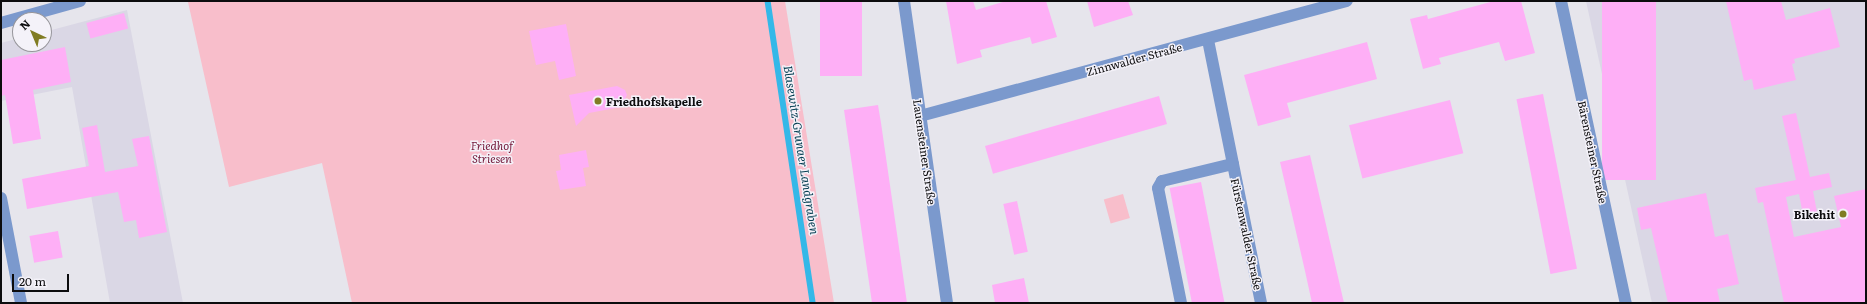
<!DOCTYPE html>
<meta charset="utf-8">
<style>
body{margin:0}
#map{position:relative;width:1867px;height:304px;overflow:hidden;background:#e6e5ec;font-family:Literata,serif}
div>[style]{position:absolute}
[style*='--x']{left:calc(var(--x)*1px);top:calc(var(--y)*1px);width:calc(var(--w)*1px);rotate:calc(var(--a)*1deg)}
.built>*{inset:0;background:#dad7e5}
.green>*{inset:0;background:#f8becb;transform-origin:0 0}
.stream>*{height:5.5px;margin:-2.75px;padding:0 2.75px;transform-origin:2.75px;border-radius:2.75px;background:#34b8e8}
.building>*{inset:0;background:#feaff6;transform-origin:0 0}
.street>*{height:12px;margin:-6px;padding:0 6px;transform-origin:6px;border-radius:6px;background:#7b99cd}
.dots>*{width:11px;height:11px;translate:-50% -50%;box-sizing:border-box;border:2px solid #f4f2f9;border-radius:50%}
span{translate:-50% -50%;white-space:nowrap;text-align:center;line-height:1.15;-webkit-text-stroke:3px #f4f2f9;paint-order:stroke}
.street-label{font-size:11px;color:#0c0c0e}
.poi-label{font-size:11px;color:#0c0c0e;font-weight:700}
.left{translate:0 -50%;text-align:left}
.right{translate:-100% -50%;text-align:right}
.park-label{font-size:11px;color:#731738;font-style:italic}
.water-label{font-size:12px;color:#053e52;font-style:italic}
.frame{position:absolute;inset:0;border:2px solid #0c0c0e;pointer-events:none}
.north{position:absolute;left:12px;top:12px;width:40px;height:40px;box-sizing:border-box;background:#f4f2f9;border:1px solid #97969b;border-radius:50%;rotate:316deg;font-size:11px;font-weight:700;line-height:16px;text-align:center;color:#0c0c0e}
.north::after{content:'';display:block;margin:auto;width:14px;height:18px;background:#807c23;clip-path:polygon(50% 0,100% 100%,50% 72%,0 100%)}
.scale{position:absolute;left:12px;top:274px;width:57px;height:18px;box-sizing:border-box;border:2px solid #0c0c0e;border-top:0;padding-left:5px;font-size:12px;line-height:14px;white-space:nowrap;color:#0c0c0e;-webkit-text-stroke:3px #f4f2f9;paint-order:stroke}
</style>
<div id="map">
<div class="built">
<i style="clip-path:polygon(1586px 1px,1866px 1px,1866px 303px,1652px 303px)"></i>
<i style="clip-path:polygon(127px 10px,183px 303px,110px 303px,72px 87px,1px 101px,1px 43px,20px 38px,20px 44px,44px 44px,44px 32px)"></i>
</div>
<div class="green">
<i style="clip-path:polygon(785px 1px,834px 303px,352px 303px,322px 163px,229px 187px,188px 2px)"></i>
<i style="left:1123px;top:194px;width:25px;height:20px;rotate:74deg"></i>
</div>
<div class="stream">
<i style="--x:768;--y:1;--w:305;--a:81.5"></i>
</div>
<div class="building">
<i style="left:820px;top:1px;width:42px;height:75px"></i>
<i style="clip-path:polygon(946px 1px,973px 1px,976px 10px,1006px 1px,1046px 1px,1057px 37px,1032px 44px,1030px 37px,980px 50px,982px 57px,957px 64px)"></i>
<i style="clip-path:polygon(1087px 1px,1128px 1px,1133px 15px,1094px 27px)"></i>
<i style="clip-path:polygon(1494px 1px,1521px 1px,1535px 53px,1505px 61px,1499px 42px,1439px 58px,1441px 64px,1423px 69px,1410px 19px,1427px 15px,1428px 19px)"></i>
<i style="left:1602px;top:1px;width:54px;height:179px"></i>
<i style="clip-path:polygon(1726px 1px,1781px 1px,1786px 20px,1830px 8px,1840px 47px,1794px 59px,1795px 63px,1792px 64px,1796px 80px,1754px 90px,1752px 79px,1744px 81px)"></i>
<i style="left:124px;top:13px;width:16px;height:39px;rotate:75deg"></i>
<i style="clip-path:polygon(566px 24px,576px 76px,559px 80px,555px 61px,536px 65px,529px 31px)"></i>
<i style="clip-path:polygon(1367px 42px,1377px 79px,1287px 103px,1291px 117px,1258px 126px,1244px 75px)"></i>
<i style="clip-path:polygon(65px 47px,71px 82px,33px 90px,41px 139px,13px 144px,5px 95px,1px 96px,1px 60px)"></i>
<i style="clip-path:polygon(617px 86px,625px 90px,627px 95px,621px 107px,589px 113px,576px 126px,569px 95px)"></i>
<i style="left:1543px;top:94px;width:178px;height:27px;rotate:79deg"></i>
<i style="left:1159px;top:96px;width:29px;height:181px;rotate:74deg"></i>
<i style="left:1450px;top:100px;width:55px;height:104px;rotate:76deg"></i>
<i style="clip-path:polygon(878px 105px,881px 123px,907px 303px,872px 303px,844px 110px)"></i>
<i style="clip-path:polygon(1796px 113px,1810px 177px,1829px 173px,1832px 187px,1813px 191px,1817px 212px,1803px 215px,1799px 194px,1786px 197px,1794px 237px,1841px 227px,1834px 196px,1866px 189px,1866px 303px,1784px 303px,1763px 202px,1758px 203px,1755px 188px,1796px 180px,1782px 116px)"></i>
<i style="clip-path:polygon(97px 125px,105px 172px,138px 166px,132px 139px,149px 136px,167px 232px,139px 238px,136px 220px,124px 222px,118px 192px,27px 209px,22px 179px,89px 166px,82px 128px)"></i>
<i style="clip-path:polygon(586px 150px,589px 167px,583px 168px,586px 186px,560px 190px,556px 171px,561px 170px,559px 155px)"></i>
<i style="clip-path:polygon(1310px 155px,1344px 303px,1312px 303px,1305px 271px,1280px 162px)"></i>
<i style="left:1201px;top:182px;width:123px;height:32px;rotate:79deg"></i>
<i style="clip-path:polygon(1706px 193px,1715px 237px,1728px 234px,1739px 284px,1717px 289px,1720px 303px,1668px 303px,1651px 228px,1641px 230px,1637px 208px)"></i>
<i style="left:1017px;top:201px;width:52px;height:14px;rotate:78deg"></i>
<i style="left:58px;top:231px;width:27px;height:29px;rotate:80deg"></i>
<i style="clip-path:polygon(1024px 278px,1029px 303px,995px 303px,992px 285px)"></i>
</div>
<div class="street">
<i style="--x:904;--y:1;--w:305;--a:81.9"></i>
<i style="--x:1561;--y:1;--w:309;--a:77.9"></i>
<i style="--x:1;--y:23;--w:82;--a:-15.6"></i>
<i style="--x:1208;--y:40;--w:268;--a:78.6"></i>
<i style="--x:920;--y:116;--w:442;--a:-15.1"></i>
<i style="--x:1;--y:198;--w:107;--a:79.2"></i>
<i style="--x:1181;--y:303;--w:117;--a:-101.3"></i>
<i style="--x:1158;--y:188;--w:8;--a:-60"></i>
<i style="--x:1162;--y:181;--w:73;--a:-13.5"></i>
</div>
<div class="dots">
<i style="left:598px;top:101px;background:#807c23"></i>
<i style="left:1843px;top:214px;background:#807c23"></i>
</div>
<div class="street-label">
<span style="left:1134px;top:59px;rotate:-15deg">Zinnwalder Straße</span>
<span style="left:925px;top:152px;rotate:82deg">Lauensteiner Straße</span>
<span style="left:1593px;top:152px;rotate:78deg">Bärensteiner Straße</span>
<span style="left:1247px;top:234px;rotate:78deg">Fürstenwalder Straße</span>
</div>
<div class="poi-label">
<span class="left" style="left:606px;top:101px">Friedhofskapelle</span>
<span class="right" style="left:1835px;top:214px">Bikehit</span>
</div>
<div class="park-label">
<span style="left:492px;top:152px">Friedhof<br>Striesen</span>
</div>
<div class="water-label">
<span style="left:801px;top:150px;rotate:81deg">Blasewitz‐Grunaer Landgraben</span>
</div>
<div class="frame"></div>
<div class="north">N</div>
<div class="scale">20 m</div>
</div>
